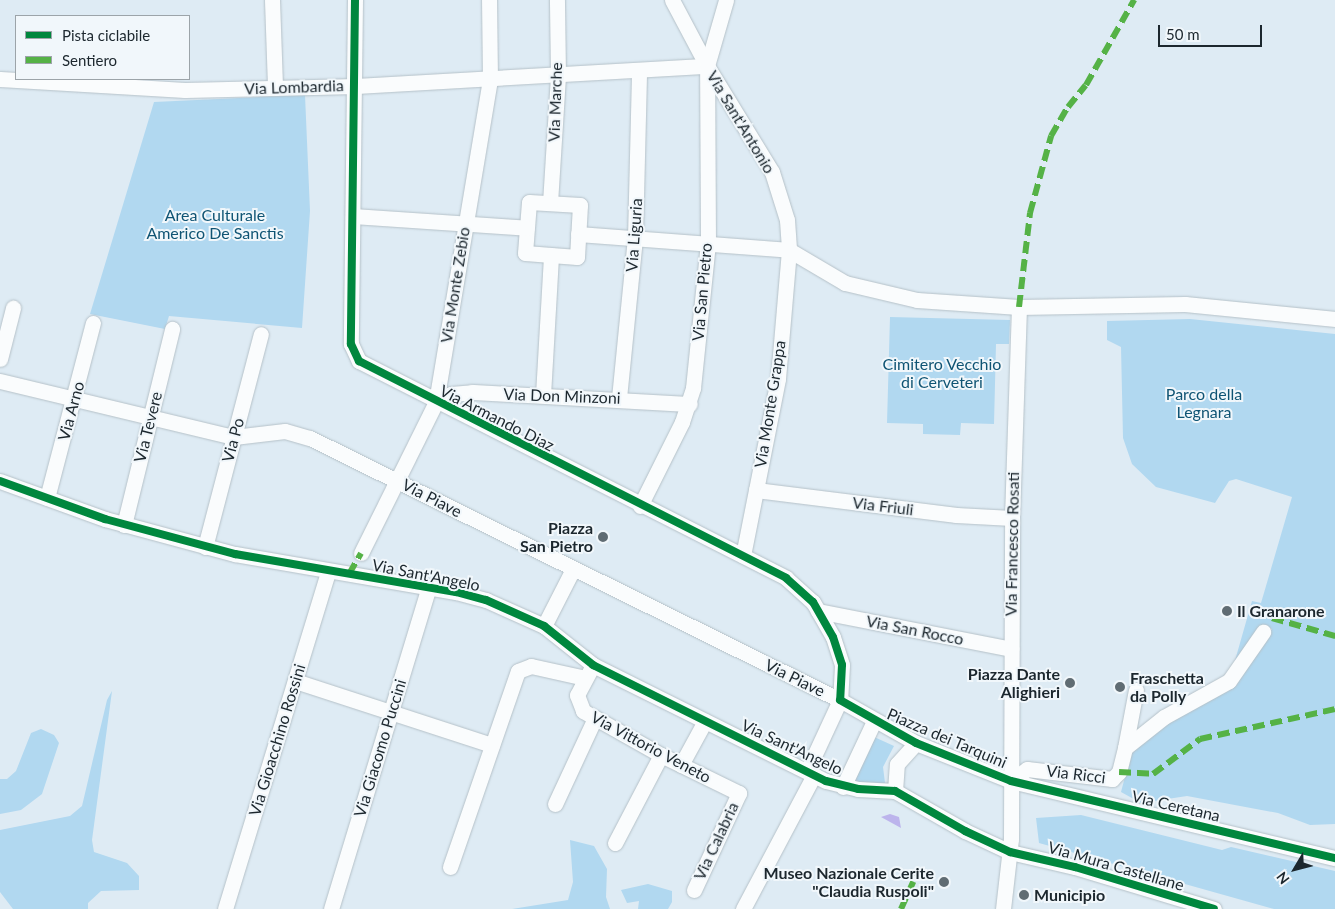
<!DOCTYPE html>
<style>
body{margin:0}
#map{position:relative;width:1335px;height:909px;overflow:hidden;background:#deebf4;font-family:Lato,sans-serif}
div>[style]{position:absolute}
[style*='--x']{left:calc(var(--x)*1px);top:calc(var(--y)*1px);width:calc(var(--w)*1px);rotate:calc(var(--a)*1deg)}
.green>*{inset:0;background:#b1d8f0}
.water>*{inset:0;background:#bcb4ec}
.roads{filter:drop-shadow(0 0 1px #b5c1c8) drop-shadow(0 0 1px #b5c1c8)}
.minor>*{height:15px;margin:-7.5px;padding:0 7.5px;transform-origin:7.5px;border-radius:7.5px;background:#fafcfd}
.quiet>*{height:6px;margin-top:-3px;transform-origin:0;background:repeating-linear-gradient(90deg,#55b246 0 12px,transparent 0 18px)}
.cycleway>*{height:8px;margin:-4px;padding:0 4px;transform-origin:4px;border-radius:4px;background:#00873e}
.dots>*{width:14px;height:14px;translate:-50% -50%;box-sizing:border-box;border:2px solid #f1f7fb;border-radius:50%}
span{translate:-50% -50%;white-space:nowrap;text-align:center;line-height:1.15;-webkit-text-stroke:4px #f1f7fb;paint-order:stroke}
.street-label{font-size:16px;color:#1c272e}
.park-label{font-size:16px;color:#0f5474}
.poi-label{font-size:16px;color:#1c272e;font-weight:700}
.right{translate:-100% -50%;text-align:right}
.left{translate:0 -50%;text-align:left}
.legend{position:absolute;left:15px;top:15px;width:175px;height:65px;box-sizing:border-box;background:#f1f7fb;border:1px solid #9ca4a9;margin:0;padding:6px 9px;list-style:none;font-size:15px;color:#1c272e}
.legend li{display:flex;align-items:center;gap:10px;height:25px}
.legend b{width:25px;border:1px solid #9ca4a9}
.north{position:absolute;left:1270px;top:844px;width:50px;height:50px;-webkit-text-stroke:4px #f1f7fb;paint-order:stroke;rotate:233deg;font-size:14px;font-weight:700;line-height:20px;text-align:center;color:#1c272e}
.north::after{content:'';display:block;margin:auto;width:18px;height:22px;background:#1c272e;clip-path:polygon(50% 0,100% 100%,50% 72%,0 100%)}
.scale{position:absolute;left:1158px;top:25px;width:104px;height:22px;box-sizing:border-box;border:2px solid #1c272e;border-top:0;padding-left:6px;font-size:15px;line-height:18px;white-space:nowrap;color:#1c272e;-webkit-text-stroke:4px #f1f7fb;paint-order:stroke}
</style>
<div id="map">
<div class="green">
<i style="clip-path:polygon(305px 95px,310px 211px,302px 328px,169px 316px,165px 329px,90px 314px,154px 102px)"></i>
<i style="clip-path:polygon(890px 317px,1010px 320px,1009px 344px,996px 344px,994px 424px,961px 423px,960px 435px,923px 434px,923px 424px,887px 423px)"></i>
<i style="clip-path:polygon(1190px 319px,1335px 334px,1335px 824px,1310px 825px,1278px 813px,1187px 796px,1141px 803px,1121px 792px,1131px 754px,1148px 733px,1177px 715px,1236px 686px,1272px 629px,1262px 626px,1234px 664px,1252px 601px,1261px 603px,1292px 497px,1236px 479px,1229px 481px,1215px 503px,1156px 487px,1132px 464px,1123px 438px,1121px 347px,1107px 340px,1107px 321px)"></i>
<i style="clip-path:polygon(112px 691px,92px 840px,94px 852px,127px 863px,139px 876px,139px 890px,101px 891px,88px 903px,88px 909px,13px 909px,0 892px,0 830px,70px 816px,82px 806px,107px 700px)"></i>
<i style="clip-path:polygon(41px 729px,54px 735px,59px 743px,42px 794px,21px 810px,0 814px,0 779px,7px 779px,16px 771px,31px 733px)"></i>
<i style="clip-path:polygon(872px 736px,894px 746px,883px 767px,885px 783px,851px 784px)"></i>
<i style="clip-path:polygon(1081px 815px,1222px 850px,1231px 847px,1335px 871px,1335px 909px,1274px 909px,1039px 843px,1036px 818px)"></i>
<i style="clip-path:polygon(570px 840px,594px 846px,607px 869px,606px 897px,610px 909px,512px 909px,568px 900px,573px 882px)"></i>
<i style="clip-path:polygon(648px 884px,672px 891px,672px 902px,668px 909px,638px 909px,639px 901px,627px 903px,621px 890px)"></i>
</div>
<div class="water">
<i style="clip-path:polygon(890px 814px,899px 817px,901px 828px,881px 817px)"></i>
</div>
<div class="roads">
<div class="minor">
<i style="--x:272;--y:0;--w:88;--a:88"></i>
<i style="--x:355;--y:0;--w:344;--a:90.7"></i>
<i style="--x:351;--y:344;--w:19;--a:65"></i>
<i style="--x:359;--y:361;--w:479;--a:26.9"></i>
<i style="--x:786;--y:578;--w:36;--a:42"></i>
<i style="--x:813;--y:602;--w:40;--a:60.3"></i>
<i style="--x:833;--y:637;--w:29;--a:72"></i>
<i style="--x:842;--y:665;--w:35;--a:93"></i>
<i style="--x:840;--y:700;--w:87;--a:29.5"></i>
<i style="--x:916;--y:743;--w:102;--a:21.8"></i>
<i style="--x:1011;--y:781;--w:333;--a:13.4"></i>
<i style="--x:672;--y:0;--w:75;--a:62.1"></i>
<i style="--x:707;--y:66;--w:124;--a:58.5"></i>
<i style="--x:772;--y:172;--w:50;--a:72.6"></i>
<i style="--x:787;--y:220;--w:30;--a:86"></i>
<i style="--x:789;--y:250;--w:129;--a:94.9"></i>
<i style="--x:778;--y:379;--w:180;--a:101.2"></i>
<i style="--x:0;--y:79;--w:185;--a:3.4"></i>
<i style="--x:185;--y:90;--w:171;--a:-1.3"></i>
<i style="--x:356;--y:86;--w:352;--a:-3.3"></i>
<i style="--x:529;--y:202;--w:51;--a:3.4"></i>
<i style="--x:580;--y:205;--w:52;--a:93.3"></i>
<i style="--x:577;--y:257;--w:52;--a:-175.6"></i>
<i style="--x:525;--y:253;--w:51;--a:-85.5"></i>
<i style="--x:550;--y:203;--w:128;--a:-86.4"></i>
<i style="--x:558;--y:75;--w:75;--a:-90.8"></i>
<i style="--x:353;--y:216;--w:174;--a:3.9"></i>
<i style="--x:578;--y:234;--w:212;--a:4.3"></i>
<i style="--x:789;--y:250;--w:65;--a:30.5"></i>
<i style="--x:845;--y:283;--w:74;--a:13.3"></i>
<i style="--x:917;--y:300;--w:102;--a:3.9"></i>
<i style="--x:1019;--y:307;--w:166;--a:-1"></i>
<i style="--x:1185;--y:304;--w:151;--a:5.7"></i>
<i style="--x:0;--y:359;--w:53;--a:-75.7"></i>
<i style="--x:0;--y:381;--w:241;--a:13.5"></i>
<i style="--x:234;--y:437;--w:51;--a:-6.7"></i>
<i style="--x:285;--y:431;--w:26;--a:16"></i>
<i style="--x:310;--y:438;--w:591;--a:26.31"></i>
<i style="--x:840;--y:700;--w:78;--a:114.9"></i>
<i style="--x:543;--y:395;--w:140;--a:-86.7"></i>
<i style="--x:619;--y:398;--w:161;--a:-84.3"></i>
<i style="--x:635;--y:238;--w:166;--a:-88.6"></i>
<i style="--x:436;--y:402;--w:17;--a:-28"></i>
<i style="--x:451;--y:394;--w:21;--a:-5"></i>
<i style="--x:472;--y:392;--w:218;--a:3.2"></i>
<i style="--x:0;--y:481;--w:112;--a:19.9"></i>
<i style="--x:105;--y:519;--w:135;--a:15.1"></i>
<i style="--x:235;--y:554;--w:224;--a:9.8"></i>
<i style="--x:456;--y:592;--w:31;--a:15"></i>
<i style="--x:486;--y:600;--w:64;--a:24.1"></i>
<i style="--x:544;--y:626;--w:63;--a:38.5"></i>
<i style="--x:593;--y:665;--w:260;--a:26.5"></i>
<i style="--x:826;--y:781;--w:33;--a:14"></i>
<i style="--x:858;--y:789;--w:37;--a:3"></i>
<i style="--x:895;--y:791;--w:81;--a:29.7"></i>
<i style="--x:965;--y:831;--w:50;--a:25"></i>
<i style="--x:1010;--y:852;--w:67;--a:13"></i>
<i style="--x:1075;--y:867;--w:145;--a:16.8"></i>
<i style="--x:756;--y:490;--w:202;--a:7.1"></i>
<i style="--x:956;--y:515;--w:56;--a:3.1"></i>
<i style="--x:47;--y:498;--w:181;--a:-75.3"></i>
<i style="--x:640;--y:506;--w:94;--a:-63.4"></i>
<i style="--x:682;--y:422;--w:36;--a:-72"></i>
<i style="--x:693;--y:388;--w:147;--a:-84.1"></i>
<i style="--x:708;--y:242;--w:176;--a:-90.3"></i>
<i style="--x:707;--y:66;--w:69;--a:-73.9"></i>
<i style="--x:124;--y:525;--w:202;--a:-76.2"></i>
<i style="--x:205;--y:547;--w:220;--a:-75.3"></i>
<i style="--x:361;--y:553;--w:169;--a:-63.6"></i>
<i style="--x:436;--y:402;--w:327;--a:-80.5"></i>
<i style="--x:490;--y:79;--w:79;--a:-90.7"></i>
<i style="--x:818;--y:611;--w:197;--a:11.1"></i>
<i style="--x:544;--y:626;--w:64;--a:-63"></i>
<i style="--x:593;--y:665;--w:34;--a:118"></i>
<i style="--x:577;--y:695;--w:17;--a:69"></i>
<i style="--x:583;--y:711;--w:90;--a:29.4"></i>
<i style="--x:661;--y:755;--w:87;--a:26"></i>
<i style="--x:739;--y:793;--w:107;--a:114.9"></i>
<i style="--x:295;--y:681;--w:207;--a:18"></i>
<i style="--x:1125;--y:748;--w:50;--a:-38.5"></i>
<i style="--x:1164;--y:717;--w:74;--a:-29"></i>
<i style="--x:1229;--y:681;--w:60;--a:-55.2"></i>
<i style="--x:681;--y:765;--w:50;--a:-61.4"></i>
<i style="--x:1011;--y:781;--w:20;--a:-37"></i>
<i style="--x:1027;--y:769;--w:86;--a:6.7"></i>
<i style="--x:1112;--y:779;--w:10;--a:-45"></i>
<i style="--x:1119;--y:772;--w:25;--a:-76"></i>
<i style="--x:1125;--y:748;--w:59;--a:-79.3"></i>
<i style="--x:843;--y:787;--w:73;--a:-64.8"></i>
<i style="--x:895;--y:791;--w:27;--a:-86"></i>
<i style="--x:897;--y:764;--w:28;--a:-48"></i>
<i style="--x:555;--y:804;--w:95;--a:-65.1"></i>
<i style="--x:615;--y:843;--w:99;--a:-62.4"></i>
<i style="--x:450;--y:867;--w:207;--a:-70.9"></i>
<i style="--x:518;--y:671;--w:14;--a:-21"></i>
<i style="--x:531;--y:666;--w:55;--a:12.5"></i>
<i style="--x:225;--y:909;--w:352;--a:-73"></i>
<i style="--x:331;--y:909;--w:337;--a:-73.1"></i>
<i style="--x:743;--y:909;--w:152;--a:-62.1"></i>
<i style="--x:1003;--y:909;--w:70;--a:-83.5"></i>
<i style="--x:1011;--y:839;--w:321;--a:-89.8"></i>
<i style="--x:1012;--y:518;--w:211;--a:-88.1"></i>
</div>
</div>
<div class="quiet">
<i style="--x:1019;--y:307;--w:95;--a:-83.3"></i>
<i style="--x:1030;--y:213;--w:80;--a:-74.7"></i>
<i style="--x:1051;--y:136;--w:34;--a:-60"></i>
<i style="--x:1068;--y:107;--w:28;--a:-51"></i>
<i style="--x:1086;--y:85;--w:98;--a:-60.5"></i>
<i style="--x:349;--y:574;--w:24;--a:-60"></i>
<i style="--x:1272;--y:618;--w:66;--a:15.9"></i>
<i style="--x:1119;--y:772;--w:34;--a:3"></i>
<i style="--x:1153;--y:774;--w:59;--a:-36.7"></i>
<i style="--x:1200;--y:739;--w:138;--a:-12.5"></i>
<i style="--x:901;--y:909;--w:42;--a:-65.9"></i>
</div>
<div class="cycleway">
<i style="--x:355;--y:0;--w:344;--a:90.7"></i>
<i style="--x:351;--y:344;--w:19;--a:65"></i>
<i style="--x:359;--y:361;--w:479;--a:26.9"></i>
<i style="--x:786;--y:578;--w:36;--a:42"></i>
<i style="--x:813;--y:602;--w:40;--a:60.3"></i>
<i style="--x:833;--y:637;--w:29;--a:72"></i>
<i style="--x:842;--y:665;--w:35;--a:93"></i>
<i style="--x:840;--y:700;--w:87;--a:29.5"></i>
<i style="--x:916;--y:743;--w:102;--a:21.8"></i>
<i style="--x:1011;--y:781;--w:333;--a:13.4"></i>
<i style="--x:0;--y:481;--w:112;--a:19.9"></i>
<i style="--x:105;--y:519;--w:135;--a:15.1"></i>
<i style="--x:235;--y:554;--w:224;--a:9.8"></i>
<i style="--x:456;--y:592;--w:31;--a:15"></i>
<i style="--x:486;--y:600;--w:64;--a:24.1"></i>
<i style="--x:544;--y:626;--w:63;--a:38.5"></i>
<i style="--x:593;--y:665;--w:260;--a:26.5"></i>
<i style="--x:826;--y:781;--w:33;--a:14"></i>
<i style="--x:858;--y:789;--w:37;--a:3"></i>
<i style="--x:895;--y:791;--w:81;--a:29.7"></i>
<i style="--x:965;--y:831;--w:50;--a:25"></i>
<i style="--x:1010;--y:852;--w:67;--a:13"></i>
<i style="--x:1075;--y:867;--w:145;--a:16.8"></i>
</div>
<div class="dots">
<i style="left:603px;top:537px;background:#606c73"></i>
<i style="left:1227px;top:611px;background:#606c73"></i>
<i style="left:1070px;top:683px;background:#606c73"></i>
<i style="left:1120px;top:687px;background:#606c73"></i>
<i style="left:944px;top:882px;background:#606c73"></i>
<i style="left:1024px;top:895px;background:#606c73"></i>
</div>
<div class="street-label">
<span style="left:294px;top:87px;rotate:-2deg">Via Lombardia</span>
<span style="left:555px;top:102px;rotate:-88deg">Via Marche</span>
<span style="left:741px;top:122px;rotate:59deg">Via Sant'Antonio</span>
<span style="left:634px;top:235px;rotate:-86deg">Via Liguria</span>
<span style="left:455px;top:285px;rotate:-81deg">Via Monte Zebio</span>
<span style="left:702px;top:292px;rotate:-85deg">Via San Pietro</span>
<span style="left:562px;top:396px;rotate:2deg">Via Don Minzoni</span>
<span style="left:770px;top:404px;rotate:-81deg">Via Monte Grappa</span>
<span style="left:71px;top:411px;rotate:-75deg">Via Arno</span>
<span style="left:497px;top:418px;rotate:27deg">Via Armando Diaz</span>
<span style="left:148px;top:427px;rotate:-76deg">Via Tevere</span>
<span style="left:233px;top:440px;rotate:-75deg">Via Po</span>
<span style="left:432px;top:498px;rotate:27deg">Via Piave</span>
<span style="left:883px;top:506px;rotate:7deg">Via Friuli</span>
<span style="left:1012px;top:544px;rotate:-89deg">Via Francesco Rosati</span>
<span style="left:426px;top:575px;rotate:11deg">Via Sant'Angelo</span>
<span style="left:915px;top:630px;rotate:11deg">Via San Rocco</span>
<span style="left:795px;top:678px;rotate:26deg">Via Piave</span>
<span style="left:947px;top:738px;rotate:23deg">Piazza dei Tarquini</span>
<span style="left:277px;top:740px;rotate:-73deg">Via Gioacchino Rossini</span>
<span style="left:651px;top:747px;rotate:28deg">Via Vittorio Veneto</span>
<span style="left:792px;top:747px;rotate:25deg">Via Sant'Angelo</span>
<span style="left:380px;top:748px;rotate:-73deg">Via Giacomo Puccini</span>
<span style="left:1076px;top:774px;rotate:7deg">Via Ricci</span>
<span style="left:1176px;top:806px;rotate:13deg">Via Ceretana</span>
<span style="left:716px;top:841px;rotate:-65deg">Via Calabria</span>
<span style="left:1116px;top:866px;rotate:16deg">Via Mura Castellane</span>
</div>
<div class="park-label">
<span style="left:215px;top:224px">Area Culturale<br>Americo De Sanctis</span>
<span style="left:942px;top:373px">Cimitero Vecchio<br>di Cerveteri</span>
<span style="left:1204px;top:403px">Parco della<br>Legnara</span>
</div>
<div class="poi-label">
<span class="right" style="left:593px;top:537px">Piazza<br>San Pietro</span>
<span class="left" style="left:1237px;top:611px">Il Granarone</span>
<span class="right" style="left:1060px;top:683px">Piazza Dante<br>Alighieri</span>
<span class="left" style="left:1130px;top:687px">Fraschetta<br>da Polly</span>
<span class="right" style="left:934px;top:882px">Museo Nazionale Cerite<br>"Claudia Ruspoli"</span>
<span class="left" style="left:1034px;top:895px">Municipio</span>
</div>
<ul class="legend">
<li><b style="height:6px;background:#00873e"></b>Pista ciclabile</li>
<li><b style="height:6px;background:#55b246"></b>Sentiero</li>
</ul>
<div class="north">N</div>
<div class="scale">50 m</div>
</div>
